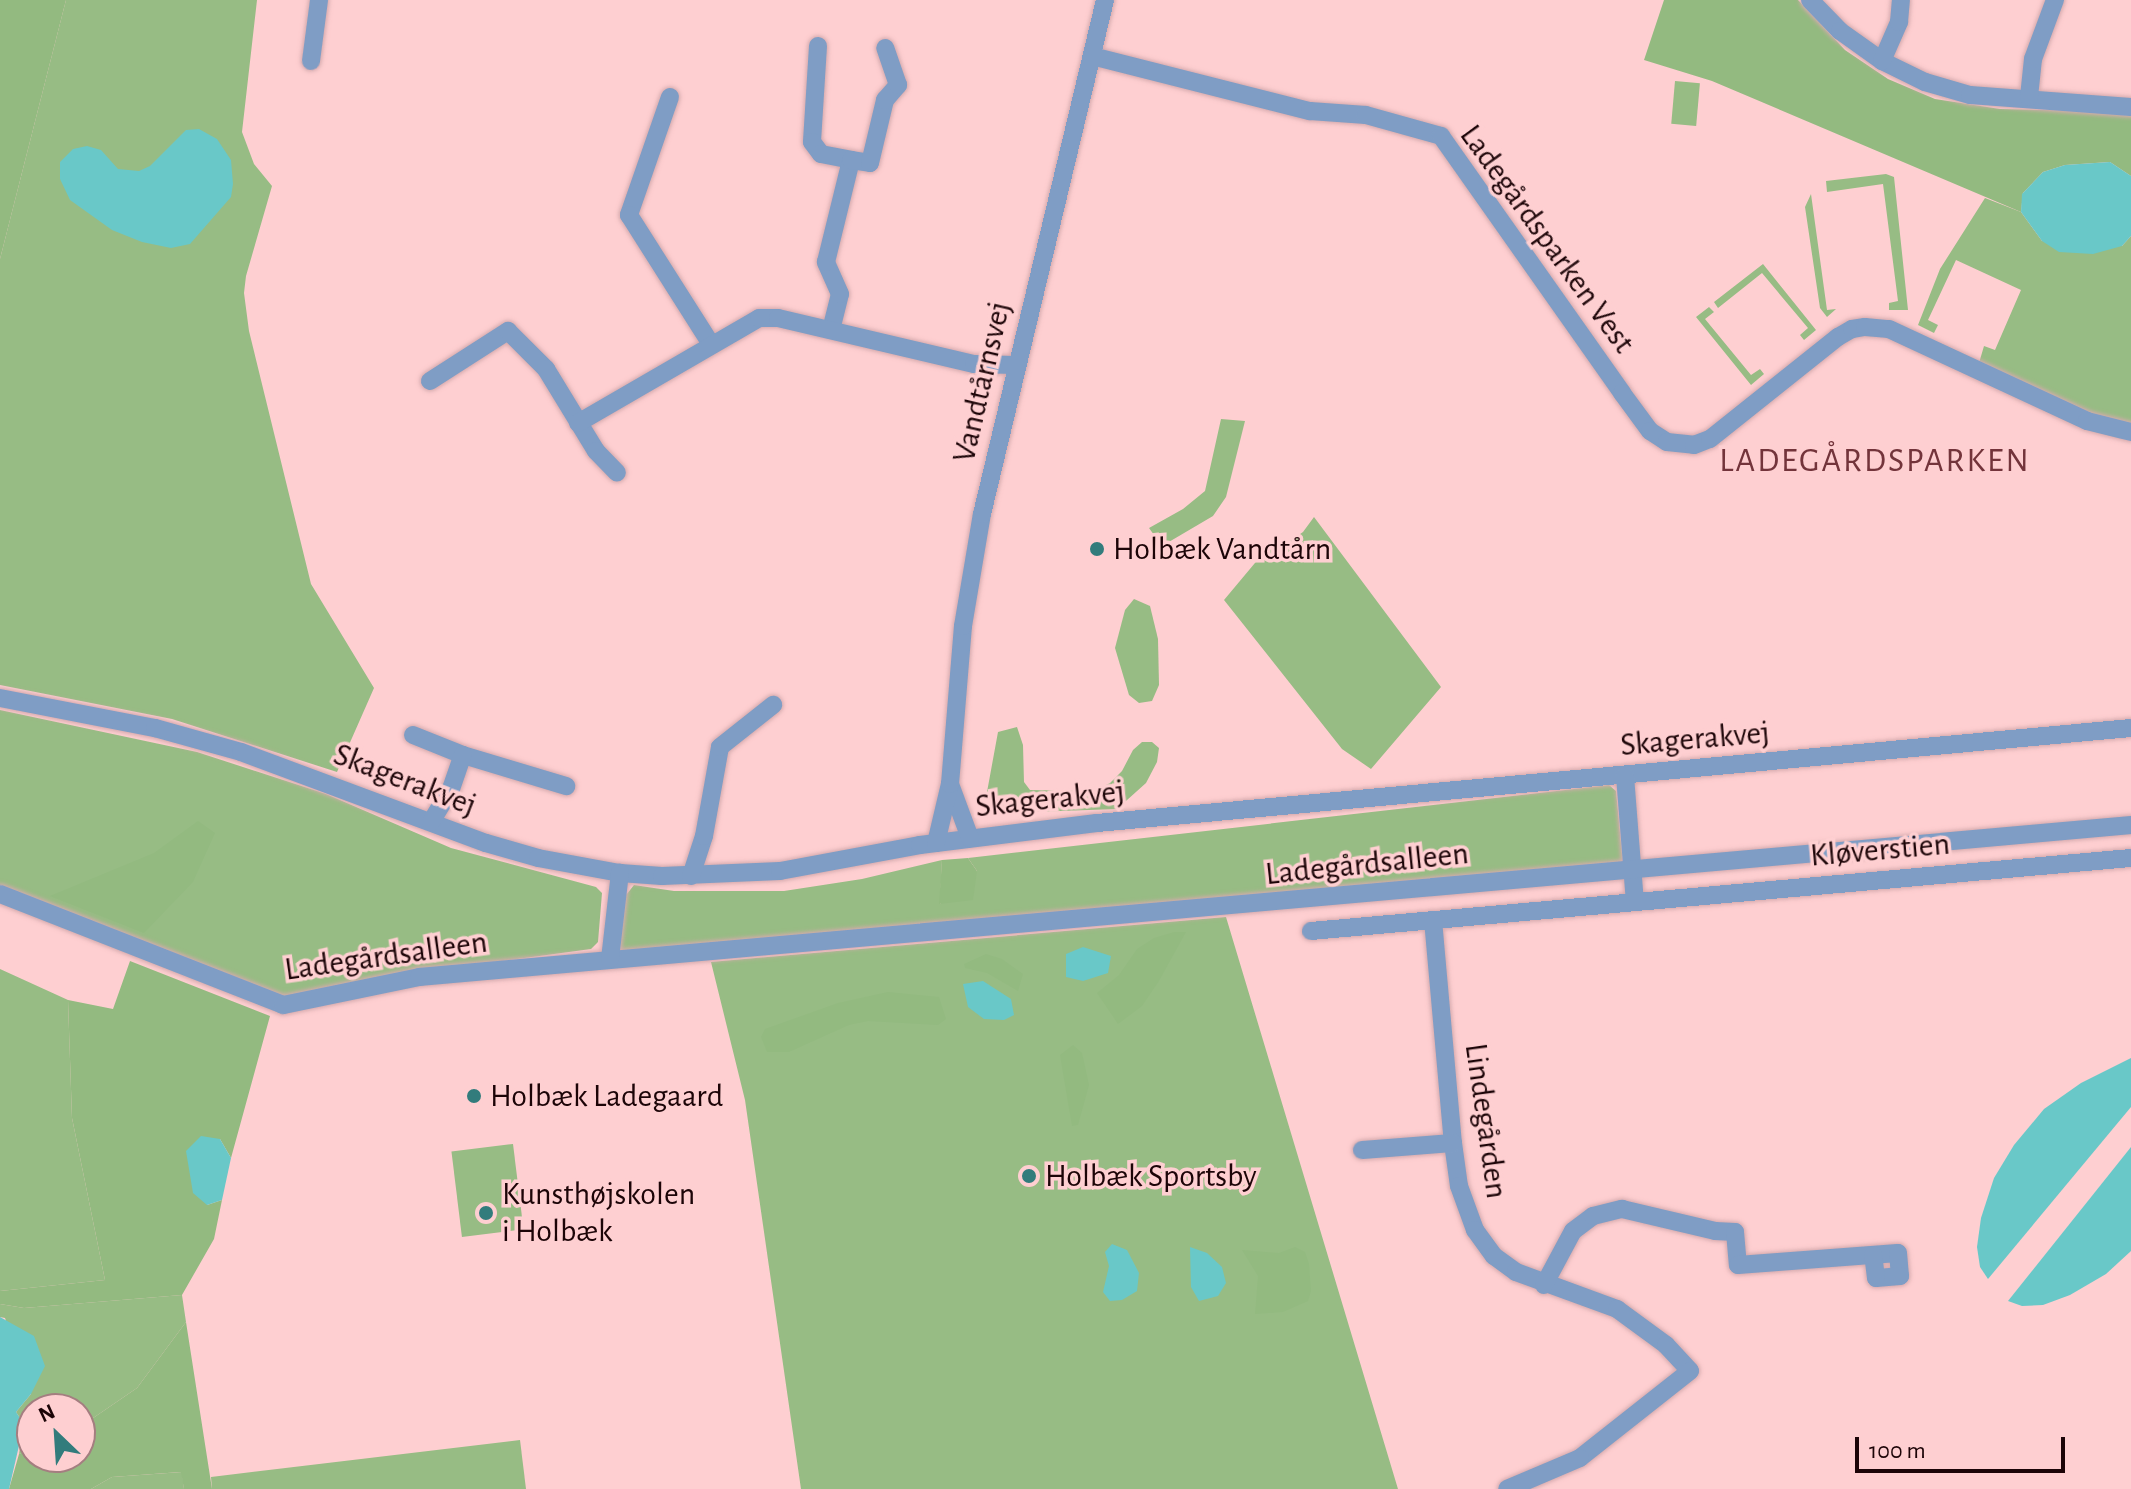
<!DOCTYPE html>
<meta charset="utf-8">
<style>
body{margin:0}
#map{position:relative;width:2131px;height:1489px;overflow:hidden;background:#fecfd1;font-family:"Alegreya Sans",sans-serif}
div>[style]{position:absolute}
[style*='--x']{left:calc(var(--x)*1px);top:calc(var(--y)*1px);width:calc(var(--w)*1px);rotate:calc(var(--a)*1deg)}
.green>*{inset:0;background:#97bc84;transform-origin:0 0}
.forest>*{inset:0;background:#93ba80}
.water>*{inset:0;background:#69c8c8}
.roads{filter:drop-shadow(0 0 2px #d5aaad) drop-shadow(0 0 2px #d5aaad)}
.minor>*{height:18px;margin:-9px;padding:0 9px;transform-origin:9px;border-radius:9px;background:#7f9dc5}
.dots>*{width:22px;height:22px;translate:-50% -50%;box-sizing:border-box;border:4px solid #fecfd1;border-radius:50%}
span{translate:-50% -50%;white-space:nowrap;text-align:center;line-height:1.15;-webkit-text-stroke:7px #fecfd1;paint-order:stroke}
.street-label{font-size:32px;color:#1c0407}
.poi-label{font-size:32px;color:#1c0407}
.left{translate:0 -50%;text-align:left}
.neighbourhood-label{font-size:34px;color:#73343b;letter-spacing:2px}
.north{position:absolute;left:16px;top:1393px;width:80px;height:80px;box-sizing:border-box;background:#fecfd1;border:2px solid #a47e80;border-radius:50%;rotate:335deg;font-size:22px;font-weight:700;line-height:32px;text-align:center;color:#1c0407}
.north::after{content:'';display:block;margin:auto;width:28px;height:36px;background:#327c7c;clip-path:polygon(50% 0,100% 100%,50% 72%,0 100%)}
.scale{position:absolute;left:1855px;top:1437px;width:210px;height:36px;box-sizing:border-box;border:4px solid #1c0407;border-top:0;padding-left:10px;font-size:24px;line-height:28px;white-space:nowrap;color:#1c0407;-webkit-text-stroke:6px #fecfd1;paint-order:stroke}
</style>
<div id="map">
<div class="green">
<i style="clip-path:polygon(66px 0,257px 0,242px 132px,254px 164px,272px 186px,246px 276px,244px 293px,249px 331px,311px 584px,374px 688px,337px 772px,172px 719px,0 685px,0 259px)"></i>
<i style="left:1675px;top:81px;width:25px;height:43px;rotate:5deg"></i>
<i style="clip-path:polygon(1886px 174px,1894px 177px,1908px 310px,1889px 310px,1889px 303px,1898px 301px,1883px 184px,1827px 192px,1826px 181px)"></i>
<i style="clip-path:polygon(1811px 194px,1827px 310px,1836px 309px,1827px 317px,1820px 308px,1805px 207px)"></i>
<i style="clip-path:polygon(1985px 198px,2021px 212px,2042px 241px,2122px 246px,2131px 236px,2131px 424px,2098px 418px,1979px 363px,1984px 346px,1995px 350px,2021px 290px,1956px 260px,1928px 320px,1938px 325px,1934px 333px,1918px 325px,1940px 269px)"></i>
<i style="clip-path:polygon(1763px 264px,1816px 330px,1804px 340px,1800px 335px,1808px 328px,1762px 273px,1718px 308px,1714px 302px)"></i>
<i style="clip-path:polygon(1709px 307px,1714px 312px,1705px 319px,1751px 375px,1760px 369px,1764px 374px,1751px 385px,1696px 317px)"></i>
<i style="clip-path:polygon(1221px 419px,1245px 421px,1226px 497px,1213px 516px,1162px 546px,1149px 528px,1183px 509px,1205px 491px)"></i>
<i style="clip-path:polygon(1314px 517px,1441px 687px,1371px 769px,1342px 749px,1224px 600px,1270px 545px,1283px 546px,1303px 532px)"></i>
<i style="clip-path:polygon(1134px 599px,1150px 606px,1158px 639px,1159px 685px,1152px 701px,1139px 703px,1129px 695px,1115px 648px,1125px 610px)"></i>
<i style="clip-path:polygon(0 710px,197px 752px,326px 794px,451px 848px,596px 887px,602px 893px,598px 942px,591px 949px,459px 967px,302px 1001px,270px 996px,0 888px)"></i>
<i style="clip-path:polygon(1017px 727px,1023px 745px,1024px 782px,1030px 790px,1094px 791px,1110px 783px,1122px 771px,1133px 750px,1142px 742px,1152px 742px,1159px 748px,1157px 762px,1146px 783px,1117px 809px,1032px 812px,994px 807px,987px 792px,998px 732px)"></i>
<i style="clip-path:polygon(1609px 785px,1616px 791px,1623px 864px,620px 953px,623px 899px,634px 885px,674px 891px,784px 891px,862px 879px,942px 860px,940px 904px,977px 871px,968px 858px)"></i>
<i style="clip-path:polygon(1226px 917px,1398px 1489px,801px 1489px,745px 1100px,711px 962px)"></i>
<i style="clip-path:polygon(0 969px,68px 1000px,72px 1118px,105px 1280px,0 1291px)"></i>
<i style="left:513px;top:1144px;width:86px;height:62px;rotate:83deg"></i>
<i style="clip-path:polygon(182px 1295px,186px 1322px,137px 1388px,80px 1427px,80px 1409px,32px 1409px,32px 1448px,19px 1454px,24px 1424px,16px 1412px,31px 1394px,5px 1318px,0 1317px,0 1304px,24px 1308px)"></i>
<i style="clip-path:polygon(520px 1440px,526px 1489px,212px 1489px,211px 1477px)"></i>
<i style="clip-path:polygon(182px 1472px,184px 1489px,91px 1489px,112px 1477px)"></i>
</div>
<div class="forest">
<i style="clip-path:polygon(0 0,66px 0,0 259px)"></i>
<i style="clip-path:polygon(1664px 0,1798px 0,1845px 50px,1888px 79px,1935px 99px,2000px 109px,2093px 111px,2131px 116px,2131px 176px,2110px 162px,2065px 165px,2043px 172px,2023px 193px,2021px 212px,1712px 81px,1644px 60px)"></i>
<i style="clip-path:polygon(198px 821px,215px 833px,193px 882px,144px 933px,50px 896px,154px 853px)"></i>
<i style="clip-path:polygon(968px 858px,977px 871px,973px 900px,939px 904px,942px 860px)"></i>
<i style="clip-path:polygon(1174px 932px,1186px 932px,1159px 981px,1142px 1006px,1118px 1024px,1097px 993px,1119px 975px,1137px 949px,1154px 938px)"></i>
<i style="clip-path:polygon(986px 954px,1002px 959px,1023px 974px,1018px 991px,987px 973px,965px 968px,964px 964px)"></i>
<i style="clip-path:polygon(130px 961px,270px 1016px,231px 1158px,220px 1139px,207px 1205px,222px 1200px,214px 1239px,182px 1295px,24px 1308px,0 1304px,0 1291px,105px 1280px,72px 1118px,68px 1000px,113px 1009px)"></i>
<i style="clip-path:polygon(888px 992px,939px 997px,946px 1019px,938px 1025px,868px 1021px,849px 1025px,789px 1052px,767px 1052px,761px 1037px,765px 1029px,838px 1003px)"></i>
<i style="clip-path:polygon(1073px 1045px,1082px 1053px,1089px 1085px,1078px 1125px,1072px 1126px,1060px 1055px)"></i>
<i style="clip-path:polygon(1295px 1247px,1305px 1252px,1309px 1264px,1311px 1291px,1308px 1301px,1283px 1312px,1255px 1314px,1258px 1276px,1242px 1250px,1279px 1253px)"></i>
<i style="clip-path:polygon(186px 1322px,212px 1489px,184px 1489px,181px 1472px,112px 1477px,91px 1489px,9px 1489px,19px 1454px,32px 1448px,32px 1457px,80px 1457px,80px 1427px,137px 1388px)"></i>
</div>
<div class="water">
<i style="clip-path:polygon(199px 129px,217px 139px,231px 160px,233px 184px,231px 197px,190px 244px,171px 248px,142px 242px,112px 230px,70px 200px,60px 179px,60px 162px,73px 149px,87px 146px,101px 150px,118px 169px,139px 171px,150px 166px,186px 130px)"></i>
<i style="clip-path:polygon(2110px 162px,2131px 176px,2131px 236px,2122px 246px,2093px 254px,2059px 252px,2042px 241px,2021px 212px,2022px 194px,2043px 172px,2065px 165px)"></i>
<i style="clip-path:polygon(1083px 947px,1111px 956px,1108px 973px,1083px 981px,1066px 977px,1066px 954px)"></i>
<i style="clip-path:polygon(983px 981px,1011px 999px,1014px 1015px,1004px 1020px,984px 1019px,968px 1007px,963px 984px)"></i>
<i style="clip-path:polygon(2131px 1058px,2131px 1107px,1988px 1279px,1980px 1267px,1977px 1247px,1981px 1218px,1994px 1178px,2014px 1145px,2044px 1109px,2081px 1083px)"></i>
<i style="clip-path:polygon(201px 1136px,220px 1139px,231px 1158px,222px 1200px,207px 1205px,193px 1193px,186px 1151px)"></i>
<i style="clip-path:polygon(2131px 1147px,2131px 1251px,2106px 1274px,2070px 1295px,2043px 1305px,2022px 1306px,2008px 1301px)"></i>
<i style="clip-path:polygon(1112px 1244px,1127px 1250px,1139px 1273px,1137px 1291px,1122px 1300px,1110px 1301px,1103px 1292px,1109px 1266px,1105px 1252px)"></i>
<i style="clip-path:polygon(1190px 1247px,1207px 1253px,1222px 1267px,1226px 1283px,1218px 1296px,1199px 1301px,1191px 1287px)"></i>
<i style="clip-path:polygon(0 1317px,34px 1336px,45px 1366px,31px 1394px,16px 1412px,24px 1424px,9px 1489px,0 1489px)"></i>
</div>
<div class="roads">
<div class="minor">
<i style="--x:1810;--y:0;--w:43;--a:45.9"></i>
<i style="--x:1840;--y:31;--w:52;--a:35.5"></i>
<i style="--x:1882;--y:61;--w:48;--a:26"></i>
<i style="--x:1925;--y:82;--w:47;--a:16.1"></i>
<i style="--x:1970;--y:95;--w:161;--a:4.3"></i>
<i style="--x:818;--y:46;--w:96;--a:93.6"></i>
<i style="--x:812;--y:142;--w:15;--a:53"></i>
<i style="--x:821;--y:154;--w:31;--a:11"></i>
<i style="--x:1092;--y:56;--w:225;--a:14.2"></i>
<i style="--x:1310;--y:111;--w:56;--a:4.1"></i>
<i style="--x:1366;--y:115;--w:78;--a:15.6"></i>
<i style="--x:1441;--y:136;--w:314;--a:54.8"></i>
<i style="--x:1622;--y:393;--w:47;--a:53.6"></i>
<i style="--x:1650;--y:431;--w:20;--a:33"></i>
<i style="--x:1667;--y:442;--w:27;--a:6"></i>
<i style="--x:1694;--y:445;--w:17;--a:-21"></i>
<i style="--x:1710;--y:439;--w:164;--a:-38.6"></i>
<i style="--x:1838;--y:337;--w:16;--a:-30"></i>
<i style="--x:1852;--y:329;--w:13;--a:-9"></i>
<i style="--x:1865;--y:327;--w:24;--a:5"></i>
<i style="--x:1889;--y:329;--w:218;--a:24.9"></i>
<i style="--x:2087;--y:421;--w:45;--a:14"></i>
<i style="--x:311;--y:61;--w:62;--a:-82.5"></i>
<i style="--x:1882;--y:61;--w:43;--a:-66.4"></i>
<i style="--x:1899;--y:22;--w:22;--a:-85"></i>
<i style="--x:670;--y:97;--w:125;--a:109.2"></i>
<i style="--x:629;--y:215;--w:153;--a:57.6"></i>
<i style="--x:2029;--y:97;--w:38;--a:-84"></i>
<i style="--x:2033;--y:59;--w:63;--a:-69.6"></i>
<i style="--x:831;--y:330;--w:37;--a:-76"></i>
<i style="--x:840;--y:294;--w:35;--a:-114"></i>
<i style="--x:826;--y:262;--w:105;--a:-76.2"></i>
<i style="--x:851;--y:160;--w:19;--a:9"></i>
<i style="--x:870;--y:163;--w:65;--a:-76.6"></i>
<i style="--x:885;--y:100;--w:20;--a:-49"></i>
<i style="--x:898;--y:85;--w:39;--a:-109"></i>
<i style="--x:430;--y:381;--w:93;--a:-32.7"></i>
<i style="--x:508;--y:331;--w:54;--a:45"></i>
<i style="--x:546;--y:369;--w:96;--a:58.6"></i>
<i style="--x:596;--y:451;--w:30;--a:46"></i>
<i style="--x:578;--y:423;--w:209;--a:-30.1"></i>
<i style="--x:759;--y:318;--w:19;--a:0"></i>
<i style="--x:778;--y:318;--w:201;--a:13.2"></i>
<i style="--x:974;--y:364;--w:41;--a:1.4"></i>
<i style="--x:0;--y:698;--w:158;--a:11"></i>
<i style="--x:155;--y:728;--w:89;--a:15.6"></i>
<i style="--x:241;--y:752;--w:261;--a:20.4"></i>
<i style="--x:486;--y:843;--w:54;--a:16.1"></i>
<i style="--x:538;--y:858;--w:83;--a:10.4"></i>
<i style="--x:620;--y:873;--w:42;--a:4.1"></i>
<i style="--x:662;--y:876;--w:118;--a:-2.4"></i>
<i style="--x:780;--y:871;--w:142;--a:-10.5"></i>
<i style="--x:920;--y:845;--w:178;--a:-7.1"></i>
<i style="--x:1097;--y:823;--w:1038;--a:-5.25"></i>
<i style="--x:413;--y:735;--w:54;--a:21.8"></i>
<i style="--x:463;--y:755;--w:108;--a:16.8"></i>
<i style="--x:1625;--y:776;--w:126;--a:85.5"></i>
<i style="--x:950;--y:784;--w:58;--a:69.7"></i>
<i style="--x:431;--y:822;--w:39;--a:-59"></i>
<i style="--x:451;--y:789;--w:36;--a:-71"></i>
<i style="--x:936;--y:843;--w:61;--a:-76.7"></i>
<i style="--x:950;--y:784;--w:159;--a:-85.3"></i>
<i style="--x:963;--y:626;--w:114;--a:-80.4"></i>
<i style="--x:982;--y:514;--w:529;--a:-76.54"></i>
<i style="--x:691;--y:876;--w:42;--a:-72"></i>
<i style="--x:704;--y:836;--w:90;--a:-79.8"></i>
<i style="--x:720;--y:747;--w:68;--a:-38.4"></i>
<i style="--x:0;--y:894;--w:304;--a:21.4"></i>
<i style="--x:283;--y:1005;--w:139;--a:-11.6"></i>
<i style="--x:419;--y:977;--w:1719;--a:-5.07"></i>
<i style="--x:1433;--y:920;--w:224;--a:84.9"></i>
<i style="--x:1453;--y:1143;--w:43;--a:82.1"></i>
<i style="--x:1459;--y:1186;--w:47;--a:70"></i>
<i style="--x:1475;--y:1230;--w:32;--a:54"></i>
<i style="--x:1494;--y:1256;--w:27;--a:36"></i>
<i style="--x:1516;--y:1272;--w:108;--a:20.1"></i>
<i style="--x:1617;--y:1309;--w:61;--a:36.3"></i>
<i style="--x:1666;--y:1345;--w:35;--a:47"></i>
<i style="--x:1690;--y:1371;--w:140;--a:141.7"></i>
<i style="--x:1580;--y:1458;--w:79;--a:157"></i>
<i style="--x:1311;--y:931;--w:823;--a:-5.09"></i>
<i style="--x:610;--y:959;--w:87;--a:-83.4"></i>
<i style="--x:1362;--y:1150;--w:91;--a:-4.4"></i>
<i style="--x:1544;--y:1285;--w:61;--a:-61.8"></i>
<i style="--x:1573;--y:1231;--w:25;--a:-37"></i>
<i style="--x:1593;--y:1216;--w:30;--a:-14"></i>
<i style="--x:1622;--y:1209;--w:96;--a:13.3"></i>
<i style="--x:1715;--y:1231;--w:20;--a:3"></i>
<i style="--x:1735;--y:1232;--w:33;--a:85"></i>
<i style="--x:1738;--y:1265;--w:160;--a:-4.3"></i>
<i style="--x:1898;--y:1253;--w:23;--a:85"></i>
<i style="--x:1900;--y:1276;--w:24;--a:175"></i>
<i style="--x:1876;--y:1278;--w:23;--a:-97"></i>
</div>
</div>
<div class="dots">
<i style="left:1097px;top:549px;background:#327c7c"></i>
<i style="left:474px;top:1096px;background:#327c7c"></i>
<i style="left:1029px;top:1176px;background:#327c7c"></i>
<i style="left:486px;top:1213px;background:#327c7c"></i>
</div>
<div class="street-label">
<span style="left:1547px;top:239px;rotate:54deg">Ladegårdsparken Vest</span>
<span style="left:982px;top:382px;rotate:-77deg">Vandtårnsvej</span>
<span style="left:1695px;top:739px;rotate:-5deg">Skagerakvej</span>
<span style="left:405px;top:780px;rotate:21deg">Skagerakvej</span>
<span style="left:1050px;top:799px;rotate:-6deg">Skagerakvej</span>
<span style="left:1880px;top:850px;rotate:-5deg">Kløverstien</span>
<span style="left:1367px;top:864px;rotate:-6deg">Ladegårdsalleen</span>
<span style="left:386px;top:956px;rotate:-8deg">Ladegårdsalleen</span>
<span style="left:1486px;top:1121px;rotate:82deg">Lindegården</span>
</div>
<div class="poi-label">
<span class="left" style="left:1113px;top:549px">Holbæk Vandtårn</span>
<span class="left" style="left:490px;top:1096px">Holbæk Ladegaard</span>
<span class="left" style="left:1045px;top:1176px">Holbæk Sportsby</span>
<span class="left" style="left:502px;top:1213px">Kunsthøjskolen<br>i Holbæk</span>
</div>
<div class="neighbourhood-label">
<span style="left:1875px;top:462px">LADEGÅRDSPARKEN</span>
</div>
<div class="north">N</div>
<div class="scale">100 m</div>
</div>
